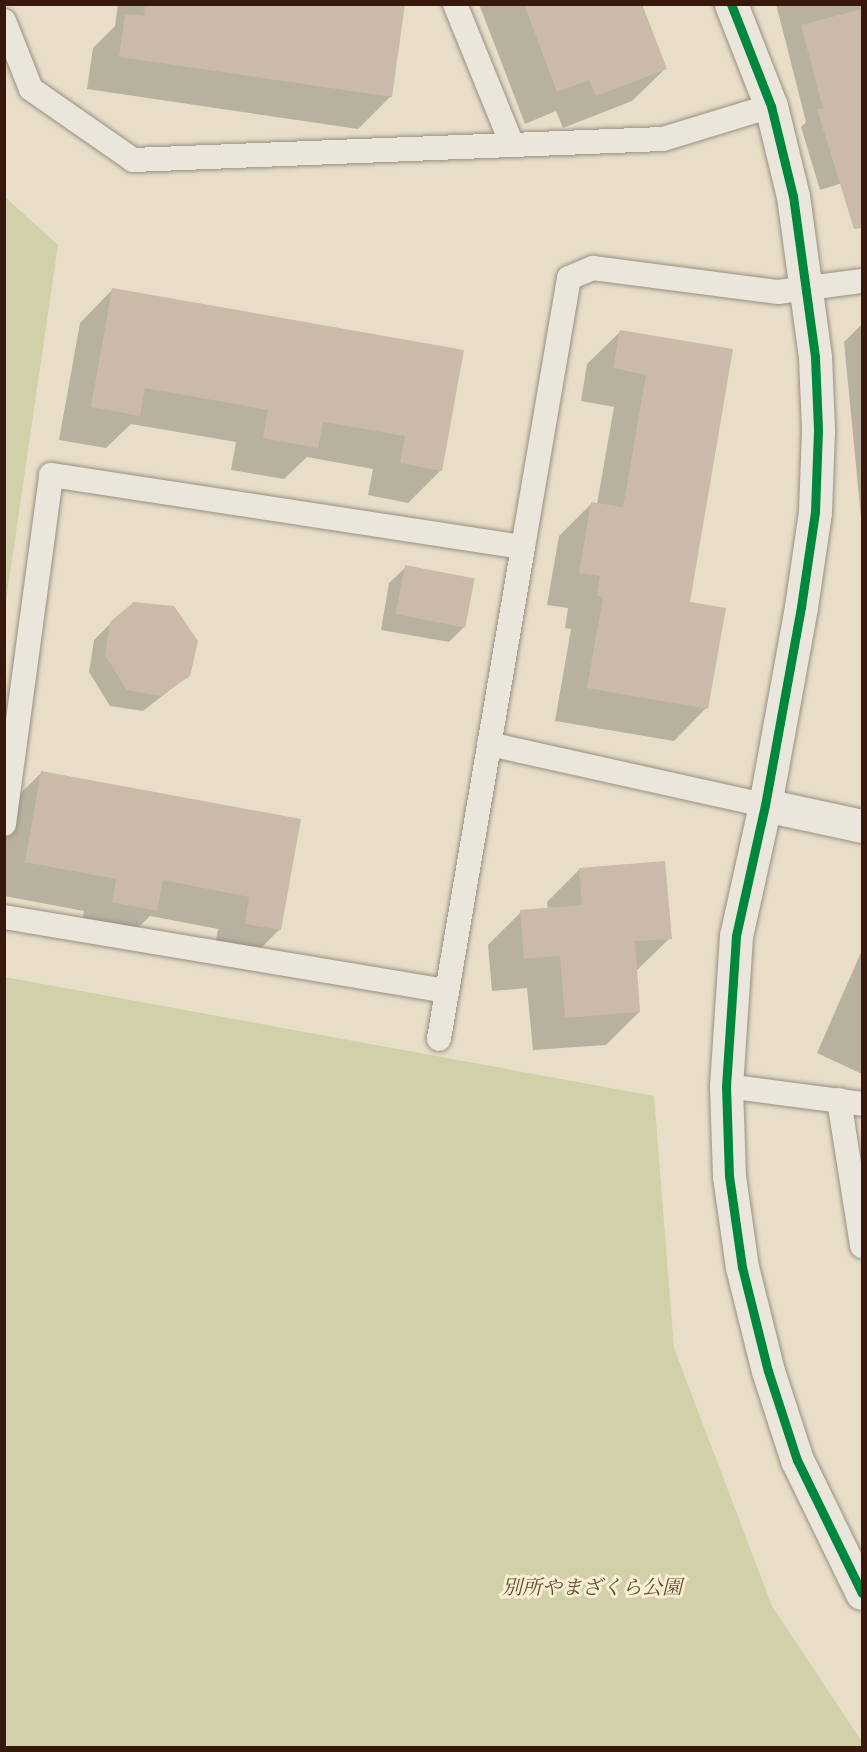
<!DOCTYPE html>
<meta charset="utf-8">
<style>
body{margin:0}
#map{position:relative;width:867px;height:1752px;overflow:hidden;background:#e8dec8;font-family:"Gentium Book Plus","Noto Serif JP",serif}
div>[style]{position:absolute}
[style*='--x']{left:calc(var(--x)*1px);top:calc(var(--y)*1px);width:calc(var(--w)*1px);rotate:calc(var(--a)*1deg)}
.green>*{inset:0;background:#d1d0a9}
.shadow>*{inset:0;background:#0003}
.building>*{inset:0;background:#cbb9aa;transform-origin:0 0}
.roads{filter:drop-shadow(0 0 2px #998f82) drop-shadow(0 0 2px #998f82)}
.lane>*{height:24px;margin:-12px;padding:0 12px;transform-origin:12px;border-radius:12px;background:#ebe6dc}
.secondary>*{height:33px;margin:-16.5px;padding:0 16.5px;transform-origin:16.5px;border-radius:16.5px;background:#ebe6dc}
.cycleway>*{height:9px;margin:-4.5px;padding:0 4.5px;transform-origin:4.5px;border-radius:4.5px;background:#00873e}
span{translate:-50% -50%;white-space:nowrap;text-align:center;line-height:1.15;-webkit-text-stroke:6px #f9edd2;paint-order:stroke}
.park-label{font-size:20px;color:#604c33;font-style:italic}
.frame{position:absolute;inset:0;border:6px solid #38180c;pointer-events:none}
</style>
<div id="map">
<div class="green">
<i style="clip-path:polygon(5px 197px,58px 245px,5px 608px)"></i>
<i style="clip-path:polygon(5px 977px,654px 1096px,674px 1348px,772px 1606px,862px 1742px,862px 1747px,5px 1747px)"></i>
</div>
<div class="shadow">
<i style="clip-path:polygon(118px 4px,403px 4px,391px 96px,358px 129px,87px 89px,93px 48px,115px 26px)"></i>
<i style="clip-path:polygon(479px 4px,640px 4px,665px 69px,632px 101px,563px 128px,556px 111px,525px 124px)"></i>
<i style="clip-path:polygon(776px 4px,862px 4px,862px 177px,820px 190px,801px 127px,806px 122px)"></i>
<i style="clip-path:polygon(112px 290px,462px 352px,441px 470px,408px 503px,368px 495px,373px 469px,307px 457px,284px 479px,231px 470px,236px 442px,131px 424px,106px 448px,59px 440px,80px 323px)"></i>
<i style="clip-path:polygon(862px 324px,862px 528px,844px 342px)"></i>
<i style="clip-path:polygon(620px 332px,731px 351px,688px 603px,706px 708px,674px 741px,555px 721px,571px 629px,565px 628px,568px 608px,547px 605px,559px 536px,592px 503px,597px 504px,614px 407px,581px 401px,587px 364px)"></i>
<i style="clip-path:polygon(406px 567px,466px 625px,449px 642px,381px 630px,389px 583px)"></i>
<i style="clip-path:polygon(111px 623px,189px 675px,143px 711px,110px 706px,89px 672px,94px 640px)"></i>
<i style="clip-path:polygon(42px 772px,299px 820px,280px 929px,247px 962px,213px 956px,218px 929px,150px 916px,123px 943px,80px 935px,84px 911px,4px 896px,4px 830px,9px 805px)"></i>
<i style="clip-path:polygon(580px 869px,670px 938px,636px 971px,639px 1012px,606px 1045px,533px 1050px,527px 988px,492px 991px,488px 945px,521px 912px,548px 910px,547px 902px)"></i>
<i style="clip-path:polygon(862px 950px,862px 1074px,817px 1053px)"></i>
</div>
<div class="building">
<i style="clip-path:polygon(145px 4px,405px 4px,392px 97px,119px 57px,125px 14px,144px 16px)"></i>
<i style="clip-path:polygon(524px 4px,642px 4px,667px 69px,596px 96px,589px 80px,557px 92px)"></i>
<i style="clip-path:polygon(862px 9px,862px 228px,854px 229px,817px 109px,823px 108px,801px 25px)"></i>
<i style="clip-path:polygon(112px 288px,464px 350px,442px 471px,400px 463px,405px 436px,323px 422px,318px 448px,263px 438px,268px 410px,145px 388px,140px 416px,91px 407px)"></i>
<i style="clip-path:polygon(620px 330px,733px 349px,690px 602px,726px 608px,708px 709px,587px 688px,603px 597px,597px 596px,600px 576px,579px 573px,591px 502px,623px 507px,646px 375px,613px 368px)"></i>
<i style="left:405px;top:565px;width:71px;height:50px;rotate:11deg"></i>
<i style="clip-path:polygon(134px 602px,174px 606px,198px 641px,190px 676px,160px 696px,127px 690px,105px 655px,110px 622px)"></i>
<i style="clip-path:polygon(41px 771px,301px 819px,281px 930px,245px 924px,249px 897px,163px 880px,157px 911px,112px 902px,116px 879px,25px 862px)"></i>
<i style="clip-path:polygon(665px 861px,672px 939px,635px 941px,640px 1012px,565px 1018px,560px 956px,524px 959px,520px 910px,582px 905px,579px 868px)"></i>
</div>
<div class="roads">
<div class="lane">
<i style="--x:455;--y:4;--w:149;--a:67.9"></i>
<i style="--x:4;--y:21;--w:73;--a:68.3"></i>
<i style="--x:31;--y:89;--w:124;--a:34.8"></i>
<i style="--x:133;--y:160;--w:530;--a:-2.27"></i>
<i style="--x:663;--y:139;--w:113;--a:-17"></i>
<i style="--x:523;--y:547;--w:273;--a:-80.3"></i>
<i style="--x:569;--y:278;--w:26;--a:-23"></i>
<i style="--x:593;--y:268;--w:187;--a:7.4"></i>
<i style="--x:778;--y:292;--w:85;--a:-7.5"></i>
<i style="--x:489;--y:744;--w:283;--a:12.5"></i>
<i style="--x:4;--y:824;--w:352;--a:-82.3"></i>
<i style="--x:51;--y:475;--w:477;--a:8.7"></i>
<i style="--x:523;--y:547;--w:499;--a:99.7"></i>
<i style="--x:4;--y:917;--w:447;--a:9.5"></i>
<i style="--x:726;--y:1086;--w:137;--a:7.5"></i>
<i style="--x:839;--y:1100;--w:148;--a:81"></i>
</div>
<div class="secondary">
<i style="--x:731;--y:4;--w:110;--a:68.6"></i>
<i style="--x:771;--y:106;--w:93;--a:76.3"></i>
<i style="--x:793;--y:196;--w:162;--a:82.2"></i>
<i style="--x:815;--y:357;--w:73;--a:87.6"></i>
<i style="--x:818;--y:430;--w:82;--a:92.1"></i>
<i style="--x:815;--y:512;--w:96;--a:98.4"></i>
<i style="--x:801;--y:607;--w:201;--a:100.3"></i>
<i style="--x:765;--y:805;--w:134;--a:102.5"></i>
<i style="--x:736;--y:936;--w:150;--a:93.8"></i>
<i style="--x:726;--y:1086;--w:90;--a:88.1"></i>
<i style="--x:729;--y:1176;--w:92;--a:81.9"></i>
<i style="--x:742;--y:1267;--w:107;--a:76"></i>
<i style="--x:768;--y:1371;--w:94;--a:72"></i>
<i style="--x:797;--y:1460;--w:148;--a:64"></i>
<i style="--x:765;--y:805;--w:99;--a:12.2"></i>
</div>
</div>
<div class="cycleway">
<i style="--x:731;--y:4;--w:110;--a:68.6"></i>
<i style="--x:771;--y:106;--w:93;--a:76.3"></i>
<i style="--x:793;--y:196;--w:162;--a:82.2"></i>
<i style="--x:815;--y:357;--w:73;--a:87.6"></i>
<i style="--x:818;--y:430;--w:82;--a:92.1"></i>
<i style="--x:815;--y:512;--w:96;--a:98.4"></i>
<i style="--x:801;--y:607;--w:201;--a:100.3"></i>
<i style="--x:765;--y:805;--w:134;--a:102.5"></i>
<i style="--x:736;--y:936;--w:150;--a:93.8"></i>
<i style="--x:726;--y:1086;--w:90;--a:88.1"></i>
<i style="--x:729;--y:1176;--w:92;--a:81.9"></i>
<i style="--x:742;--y:1267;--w:107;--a:76"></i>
<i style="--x:768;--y:1371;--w:94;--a:72"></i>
<i style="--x:797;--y:1460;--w:148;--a:64"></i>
</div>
<div class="park-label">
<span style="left:592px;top:1586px">別所やまざくら公園</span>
</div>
<div class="frame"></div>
</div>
